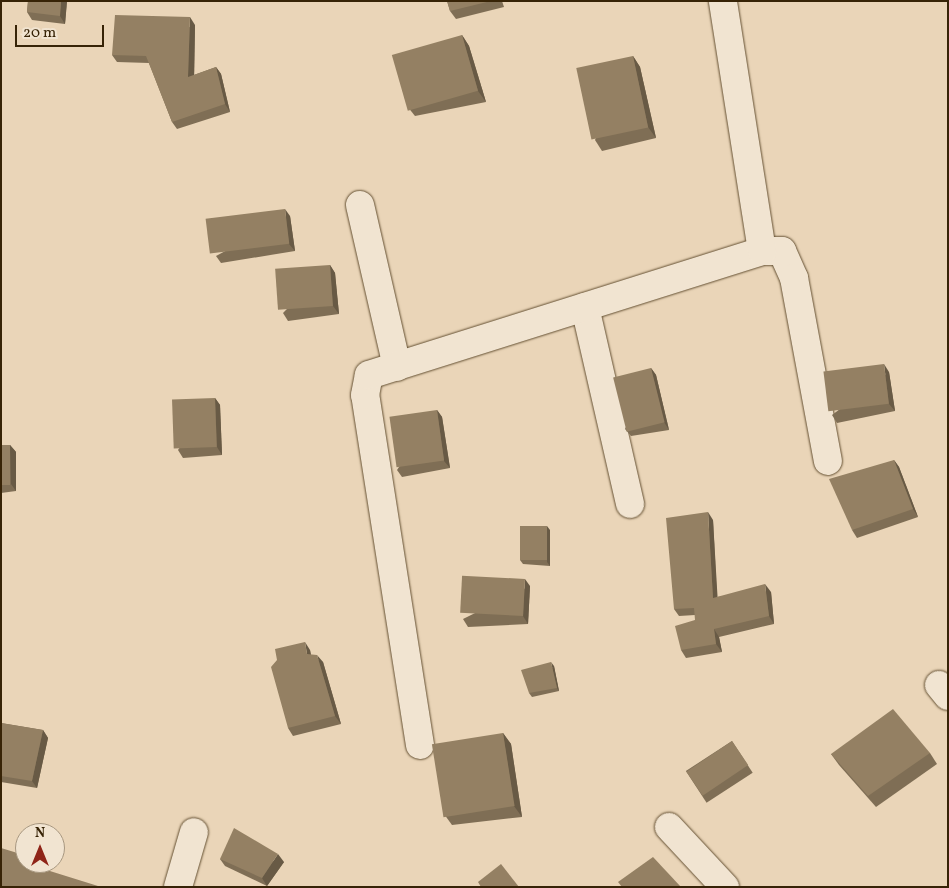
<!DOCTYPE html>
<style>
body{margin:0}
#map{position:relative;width:949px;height:888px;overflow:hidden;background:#ead5b8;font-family:Vollkorn,serif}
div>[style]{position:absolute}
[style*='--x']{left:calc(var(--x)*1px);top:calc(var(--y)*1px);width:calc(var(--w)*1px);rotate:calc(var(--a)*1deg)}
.roads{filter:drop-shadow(0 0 1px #645032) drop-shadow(0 0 1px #645032)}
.minor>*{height:28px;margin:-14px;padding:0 14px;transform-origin:14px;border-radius:14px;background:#f1e4d1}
.wall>*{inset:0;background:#7f6e55;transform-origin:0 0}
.shaded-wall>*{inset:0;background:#685a45}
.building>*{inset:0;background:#948063;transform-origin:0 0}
span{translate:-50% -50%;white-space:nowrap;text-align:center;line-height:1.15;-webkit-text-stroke:5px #f1e4d1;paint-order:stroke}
.frame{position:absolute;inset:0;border:2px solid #372306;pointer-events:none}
.north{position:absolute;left:15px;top:823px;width:50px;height:50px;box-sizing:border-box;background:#f1e4d1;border:1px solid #a79780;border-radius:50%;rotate:0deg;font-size:14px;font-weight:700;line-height:20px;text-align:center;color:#372306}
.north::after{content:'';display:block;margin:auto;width:18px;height:22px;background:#8f2418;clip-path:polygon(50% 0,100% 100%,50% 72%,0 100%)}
.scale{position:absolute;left:15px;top:25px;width:89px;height:22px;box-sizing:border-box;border:2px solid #372306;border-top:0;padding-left:6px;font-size:15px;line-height:18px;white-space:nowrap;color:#372306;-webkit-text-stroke:4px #f1e4d1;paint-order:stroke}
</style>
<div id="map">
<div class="roads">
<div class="minor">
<i style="--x:360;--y:205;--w:166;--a:77.1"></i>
<i style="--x:762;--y:251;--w:20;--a:0"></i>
<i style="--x:782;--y:251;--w:30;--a:66"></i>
<i style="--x:794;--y:278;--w:186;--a:79.5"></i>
<i style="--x:585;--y:307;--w:202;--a:77.1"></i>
<i style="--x:939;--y:685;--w:14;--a:51"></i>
<i style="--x:420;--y:745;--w:354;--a:-98.9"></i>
<i style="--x:365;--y:395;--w:20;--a:-79"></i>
<i style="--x:369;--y:375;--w:412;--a:-17.5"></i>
<i style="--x:762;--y:251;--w:253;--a:-98.9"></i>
<i style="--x:669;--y:827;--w:82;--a:47"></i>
<i style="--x:178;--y:887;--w:57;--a:-73.8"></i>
</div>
</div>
<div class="wall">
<i style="clip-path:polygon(28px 1px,67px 1px,65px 24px,32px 20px,27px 12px)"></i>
<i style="clip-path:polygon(447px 1px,502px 1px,504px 7px,456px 19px,450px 11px)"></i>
<i style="clip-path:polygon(195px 25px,194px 75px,216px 67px,221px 74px,230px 112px,177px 129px,172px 122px,149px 63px,117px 62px,112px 55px)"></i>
<i style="clip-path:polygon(462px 35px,469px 46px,486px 102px,415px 116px,407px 106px)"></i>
<i style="clip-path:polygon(633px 56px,640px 67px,656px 138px,602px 151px,595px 140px)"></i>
<i style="clip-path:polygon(290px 216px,295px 251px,221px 263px,216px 256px)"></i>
<i style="clip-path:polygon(330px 265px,335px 273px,339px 314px,288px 321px,283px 313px)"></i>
<i style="clip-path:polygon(651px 368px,656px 375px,669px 430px,631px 436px,625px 429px)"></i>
<i style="clip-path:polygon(889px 372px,895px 411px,837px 423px,832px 415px)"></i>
<i style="clip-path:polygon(215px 398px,220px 405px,222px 455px,183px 458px,178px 450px)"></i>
<i style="clip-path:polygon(437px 410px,442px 417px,450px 468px,402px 477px,397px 470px)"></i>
<i style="clip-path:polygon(1px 445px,10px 445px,16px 452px,16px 491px,1px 493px)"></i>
<i style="clip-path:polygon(894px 460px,899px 467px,918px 517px,857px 538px,852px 530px)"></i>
<i style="clip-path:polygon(713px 520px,717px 597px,771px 592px,774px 624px,719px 637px,722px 652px,686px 658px,681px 650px,695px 620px,695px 615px,679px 616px,674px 609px)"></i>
<i style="clip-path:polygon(550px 530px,550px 566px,523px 564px,520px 560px)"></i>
<i style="clip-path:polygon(530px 586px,528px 624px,468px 627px,463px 619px)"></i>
<i style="clip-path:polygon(310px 650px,311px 655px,323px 662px,341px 724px,293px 736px,288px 728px)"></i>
<i style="clip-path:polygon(554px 666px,559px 691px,532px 697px,529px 693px)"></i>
<i style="clip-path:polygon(1px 723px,43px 730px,48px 738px,37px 788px,1px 782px)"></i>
<i style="clip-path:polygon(503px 733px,511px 744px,522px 817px,452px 825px,444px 814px)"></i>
<i style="left:732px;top:741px;width:38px;height:55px;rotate:57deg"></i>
<i style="clip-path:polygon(930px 753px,937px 764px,876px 807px,839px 765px,831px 754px)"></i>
<i style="clip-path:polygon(220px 859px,284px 862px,267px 886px,225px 866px)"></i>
</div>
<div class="shaded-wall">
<i style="clip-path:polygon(61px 1px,67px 1px,65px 24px,60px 16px)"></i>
<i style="clip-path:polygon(190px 17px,195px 25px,194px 84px,188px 77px)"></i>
<i style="clip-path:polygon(462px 35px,469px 46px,486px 102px,478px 91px)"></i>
<i style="clip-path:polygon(633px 56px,640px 67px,656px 138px,648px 127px)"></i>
<i style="clip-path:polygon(216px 67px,221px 74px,230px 112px,225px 104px)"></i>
<i style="clip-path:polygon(285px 209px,290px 216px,295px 251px,289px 244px)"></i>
<i style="clip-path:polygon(330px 265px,335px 273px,339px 314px,333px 306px)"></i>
<i style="clip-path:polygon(884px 364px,889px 372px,895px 411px,889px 404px)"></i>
<i style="clip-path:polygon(651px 368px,656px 375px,669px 430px,664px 422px)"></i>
<i style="clip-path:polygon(215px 398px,220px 405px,222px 455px,217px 447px)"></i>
<i style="clip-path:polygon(437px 410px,442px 417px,450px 468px,444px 461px)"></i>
<i style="clip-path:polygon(10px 445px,16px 452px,16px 491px,11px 484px)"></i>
<i style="clip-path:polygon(894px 460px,899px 467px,918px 517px,913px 509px)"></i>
<i style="clip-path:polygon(708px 512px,713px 520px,718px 605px,713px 598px)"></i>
<i style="clip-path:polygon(547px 526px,550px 530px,550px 566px,547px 562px)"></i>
<i style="clip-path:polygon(525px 579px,530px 586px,528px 624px,523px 616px)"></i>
<i style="clip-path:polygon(765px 584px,771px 592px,774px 624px,769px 616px)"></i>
<i style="clip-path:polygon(714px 629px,719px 637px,722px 652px,716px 644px)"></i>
<i style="clip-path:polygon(305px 642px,310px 650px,312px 662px,307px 654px)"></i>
<i style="clip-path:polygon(317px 655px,323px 662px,341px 724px,335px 716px)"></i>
<i style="clip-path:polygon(551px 662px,554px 666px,559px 691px,557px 688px)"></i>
<i style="clip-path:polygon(43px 730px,48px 738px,37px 788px,32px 781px)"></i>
<i style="clip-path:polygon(503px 733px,511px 744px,522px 817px,514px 806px)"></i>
<i style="clip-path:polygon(278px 854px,284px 862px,267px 886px,262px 878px)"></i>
<i style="clip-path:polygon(24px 855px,25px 856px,25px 863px,29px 863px,27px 870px,21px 862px)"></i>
</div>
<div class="building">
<i style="clip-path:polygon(28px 1px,61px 1px,60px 16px,27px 12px)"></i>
<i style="clip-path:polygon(447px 1px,491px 1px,450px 11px)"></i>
<i style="clip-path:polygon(115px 15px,190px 17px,188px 77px,216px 67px,225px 104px,172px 122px,146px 56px,112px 55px)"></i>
<i style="left:462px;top:35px;width:58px;height:73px;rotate:74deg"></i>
<i style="left:633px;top:56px;width:73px;height:58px;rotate:78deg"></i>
<i style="left:285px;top:209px;width:35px;height:80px;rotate:83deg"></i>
<i style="left:330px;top:265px;width:41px;height:55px;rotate:86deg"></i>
<i style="left:884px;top:364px;width:40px;height:61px;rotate:83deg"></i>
<i style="left:651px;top:368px;width:56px;height:39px;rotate:76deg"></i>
<i style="left:215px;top:398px;width:49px;height:43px;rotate:88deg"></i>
<i style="left:437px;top:410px;width:51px;height:48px;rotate:82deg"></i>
<i style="left:1px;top:445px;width:9px;height:40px"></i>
<i style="clip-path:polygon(894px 460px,913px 509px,852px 530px,829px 479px)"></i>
<i style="clip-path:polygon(708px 512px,713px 598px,765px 584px,769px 616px,714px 629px,716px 644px,681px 650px,675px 626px,695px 620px,694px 608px,674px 609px,666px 518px)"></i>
<i style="left:520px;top:526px;width:27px;height:34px"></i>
<i style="left:525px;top:579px;width:37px;height:63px;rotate:93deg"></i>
<i style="clip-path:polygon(305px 642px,307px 654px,317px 655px,335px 716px,288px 728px,271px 667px,277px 660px,275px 649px)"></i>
<i style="clip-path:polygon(551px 662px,557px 688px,529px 693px,521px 670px)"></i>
<i style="clip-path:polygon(893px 709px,930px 753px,868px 796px,831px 754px)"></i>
<i style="clip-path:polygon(1px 723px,43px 730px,32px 781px,1px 776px)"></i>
<i style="left:503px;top:733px;width:74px;height:72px;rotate:81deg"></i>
<i style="left:732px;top:741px;width:29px;height:55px;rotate:56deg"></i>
<i style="clip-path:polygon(234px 828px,278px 854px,262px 878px,220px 859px)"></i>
<i style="clip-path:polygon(1px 848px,24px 855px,21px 862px,98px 886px,97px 887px,1px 887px)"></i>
<i style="clip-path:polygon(653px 857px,681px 887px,622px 887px,618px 882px)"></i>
<i style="clip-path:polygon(501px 864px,519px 887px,481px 887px,478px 882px)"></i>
</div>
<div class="frame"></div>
<div class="north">N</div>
<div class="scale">20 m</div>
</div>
